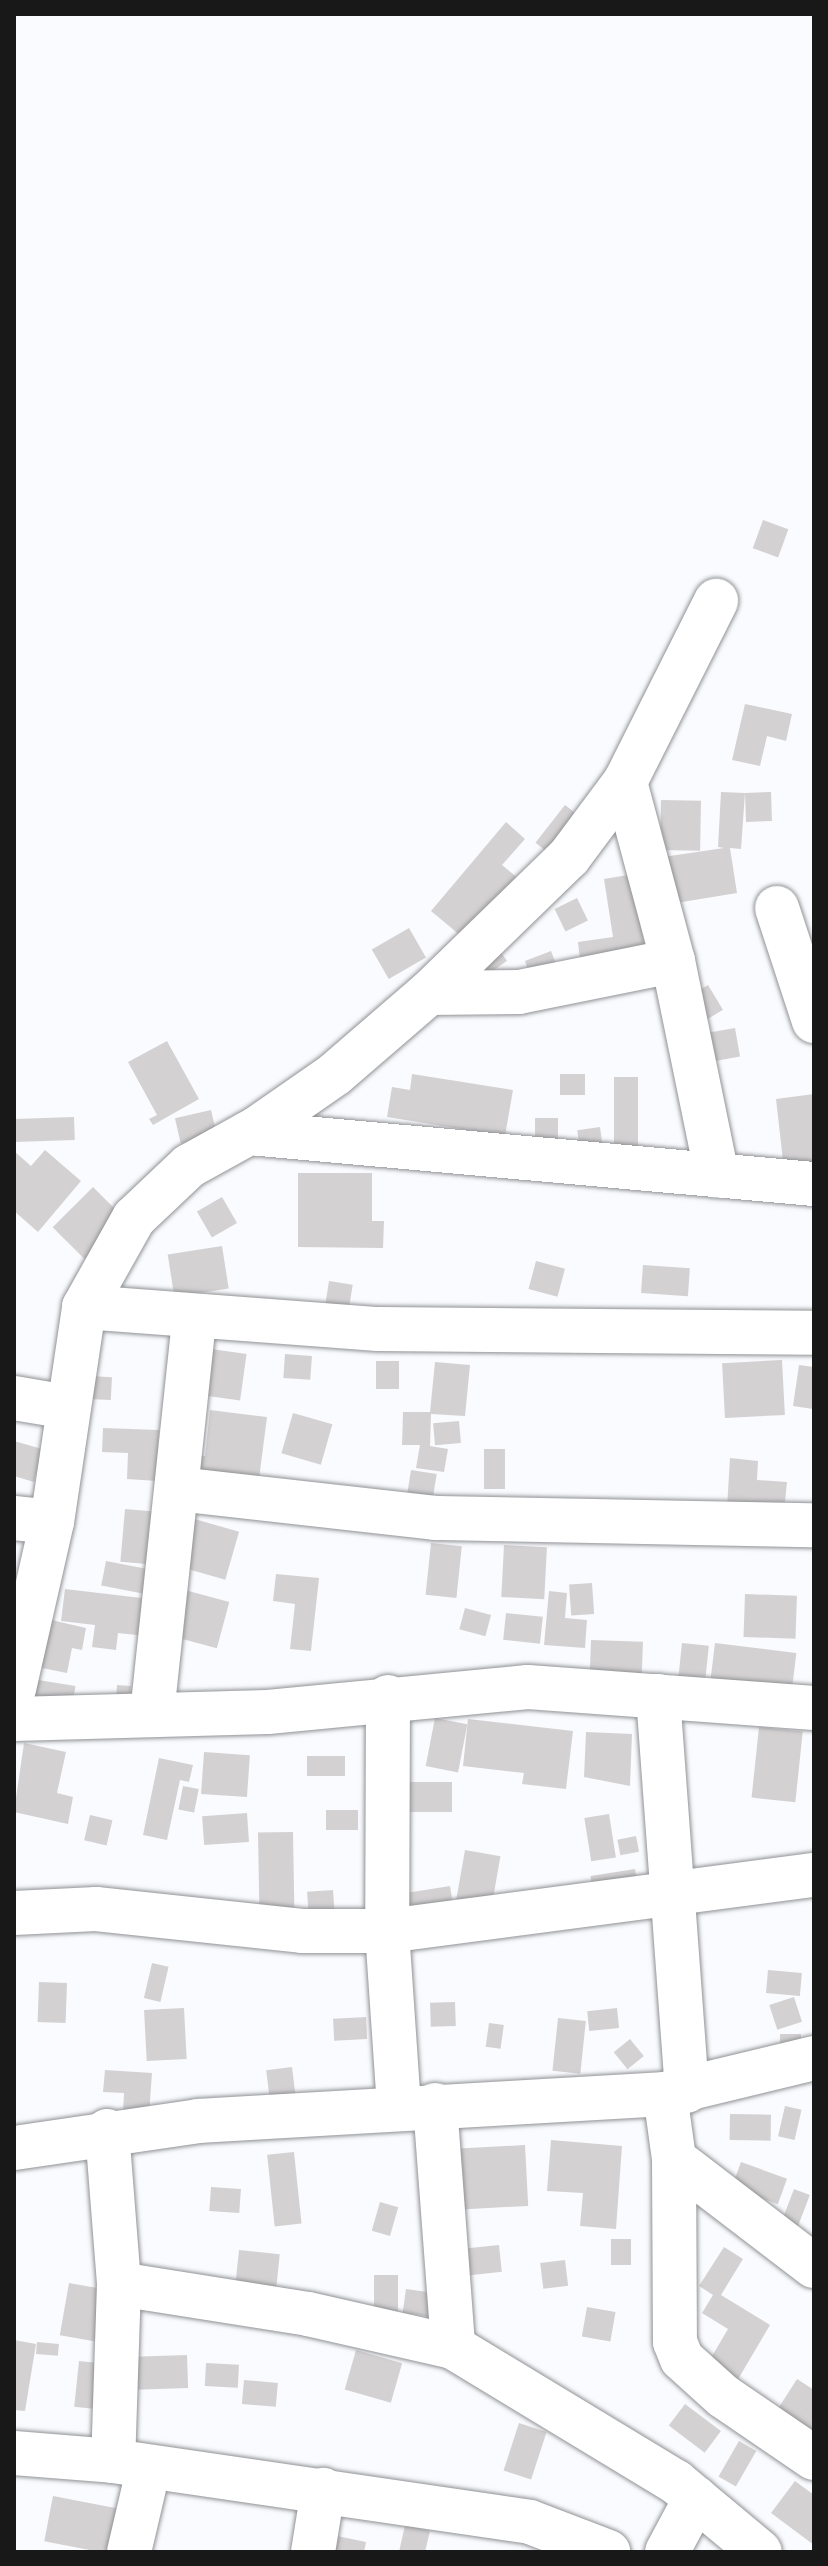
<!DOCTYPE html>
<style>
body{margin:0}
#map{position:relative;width:828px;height:2566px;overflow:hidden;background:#fafbfe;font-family:"Zilla Slab",serif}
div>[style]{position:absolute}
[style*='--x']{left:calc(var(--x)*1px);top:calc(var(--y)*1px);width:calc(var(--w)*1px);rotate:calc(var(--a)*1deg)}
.building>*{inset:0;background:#d4d1d2;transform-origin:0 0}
.roads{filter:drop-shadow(0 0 2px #909295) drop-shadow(0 0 2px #909295)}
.street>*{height:44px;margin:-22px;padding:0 22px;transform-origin:22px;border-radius:22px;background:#fff}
span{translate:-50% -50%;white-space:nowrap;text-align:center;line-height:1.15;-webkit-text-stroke:6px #fff;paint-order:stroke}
.frame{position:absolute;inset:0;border:16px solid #181819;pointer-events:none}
</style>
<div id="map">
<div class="building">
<i style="left:763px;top:520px;width:27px;height:30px;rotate:20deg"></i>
<i style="clip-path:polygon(745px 704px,792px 714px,786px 741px,767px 736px,760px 766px,732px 760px)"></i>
<i style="clip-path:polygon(721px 792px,745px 793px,741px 849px,730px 848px,737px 893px,670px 904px,663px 857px,724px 848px,718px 847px)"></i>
<i style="left:771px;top:792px;width:29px;height:26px;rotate:88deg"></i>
<i style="left:661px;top:800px;width:40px;height:50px;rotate:1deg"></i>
<i style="left:565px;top:805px;width:24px;height:48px;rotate:38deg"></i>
<i style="clip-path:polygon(506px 822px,525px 839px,502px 865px,519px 879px,467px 941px,431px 911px)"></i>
<i style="clip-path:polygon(634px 874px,646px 958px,581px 968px,578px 942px,613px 937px,604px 879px)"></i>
<i style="left:577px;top:898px;width:25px;height:25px;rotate:64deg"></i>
<i style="left:409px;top:928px;width:34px;height:43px;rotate:60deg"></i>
<i style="left:497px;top:947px;width:17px;height:24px;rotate:54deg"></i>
<i style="left:551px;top:951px;width:22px;height:28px;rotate:69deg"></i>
<i style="left:708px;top:985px;width:29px;height:27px;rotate:59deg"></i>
<i style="left:735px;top:1028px;width:29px;height:35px;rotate:80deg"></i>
<i style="clip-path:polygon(167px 1041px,199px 1099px,153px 1125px,149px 1119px,157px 1115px,128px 1062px)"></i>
<i style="clip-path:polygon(412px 1074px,513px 1090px,505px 1136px,387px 1117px,392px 1087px,410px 1090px)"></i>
<i style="left:560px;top:1074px;width:25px;height:21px"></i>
<i style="left:638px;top:1077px;width:71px;height:24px;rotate:90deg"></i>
<i style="clip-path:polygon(814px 1094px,814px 1166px,784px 1170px,776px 1099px)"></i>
<i style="left:211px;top:1110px;width:26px;height:37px;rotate:77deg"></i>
<i style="left:74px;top:1117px;width:23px;height:60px;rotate:88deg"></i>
<i style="left:535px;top:1118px;width:23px;height:26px"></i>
<i style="left:600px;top:1127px;width:22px;height:23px;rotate:82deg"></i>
<i style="clip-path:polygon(45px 1150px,81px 1181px,38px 1232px,14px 1211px,14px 1151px,31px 1166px)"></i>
<i style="clip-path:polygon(298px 1173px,372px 1173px,372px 1221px,384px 1221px,383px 1248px,298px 1247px)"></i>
<i style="left:93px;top:1187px;width:45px;height:57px;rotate:45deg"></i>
<i style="left:222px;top:1197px;width:30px;height:29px;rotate:60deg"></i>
<i style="left:222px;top:1246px;width:43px;height:55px;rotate:81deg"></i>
<i style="left:536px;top:1261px;width:30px;height:29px;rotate:15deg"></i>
<i style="left:643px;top:1265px;width:47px;height:28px;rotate:4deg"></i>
<i style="left:329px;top:1281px;width:24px;height:25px;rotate:9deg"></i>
<i style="left:204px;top:1348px;width:43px;height:47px;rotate:8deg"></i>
<i style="left:285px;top:1354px;width:27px;height:24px;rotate:4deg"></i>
<i style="left:782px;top:1360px;width:55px;height:60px;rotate:87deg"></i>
<i style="left:376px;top:1361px;width:23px;height:28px"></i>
<i style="clip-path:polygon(435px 1362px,470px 1365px,465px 1416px,431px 1414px,430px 1446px,448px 1449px,444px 1472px,416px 1468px,420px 1445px,402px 1445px,403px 1412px,430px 1412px)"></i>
<i style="clip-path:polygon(799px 1365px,814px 1367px,813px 1409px,793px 1406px)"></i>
<i style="left:90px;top:1376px;width:22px;height:23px;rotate:3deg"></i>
<i style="clip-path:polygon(210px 1410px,267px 1417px,258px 1487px,195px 1480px,198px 1455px,205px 1456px)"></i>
<i style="left:293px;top:1413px;width:41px;height:42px;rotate:16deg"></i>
<i style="left:459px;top:1421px;width:22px;height:26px;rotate:85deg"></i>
<i style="clip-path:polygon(103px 1428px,159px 1430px,157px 1481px,127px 1479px,128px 1453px,102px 1452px)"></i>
<i style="clip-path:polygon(14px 1441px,42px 1449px,34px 1482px,14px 1476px)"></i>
<i style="left:484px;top:1449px;width:21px;height:40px"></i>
<i style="clip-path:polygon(730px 1458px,758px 1461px,757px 1480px,787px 1482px,784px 1512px,727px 1508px)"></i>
<i style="left:411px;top:1470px;width:26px;height:38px;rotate:9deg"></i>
<i style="left:125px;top:1509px;width:32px;height:53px;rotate:5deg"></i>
<i style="left:191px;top:1518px;width:50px;height:50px;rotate:16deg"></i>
<i style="left:431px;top:1543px;width:31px;height:52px;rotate:6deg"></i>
<i style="left:504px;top:1545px;width:43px;height:52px;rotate:3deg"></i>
<i style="left:106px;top:1561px;width:46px;height:25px;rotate:11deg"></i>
<i style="clip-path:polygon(276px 1574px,319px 1578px,311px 1651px,290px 1649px,295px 1604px,273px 1601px)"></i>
<i style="left:592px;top:1583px;width:31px;height:23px;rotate:86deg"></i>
<i style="clip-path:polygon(65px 1589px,150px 1599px,146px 1636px,118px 1633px,116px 1650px,92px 1647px,95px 1625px,61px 1621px)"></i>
<i style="left:181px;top:1589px;width:50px;height:48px;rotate:15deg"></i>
<i style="clip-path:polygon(549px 1591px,567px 1593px,565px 1618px,587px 1620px,585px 1648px,544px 1645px)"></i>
<i style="left:745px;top:1594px;width:52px;height:43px;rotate:2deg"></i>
<i style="left:465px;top:1608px;width:27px;height:22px;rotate:15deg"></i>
<i style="left:506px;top:1613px;width:37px;height:27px;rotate:6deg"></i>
<i style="clip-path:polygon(47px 1619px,86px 1628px,82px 1650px,72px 1648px,67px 1673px,37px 1667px)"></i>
<i style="left:591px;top:1640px;width:52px;height:42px;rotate:2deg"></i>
<i style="left:682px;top:1643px;width:27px;height:50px;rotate:6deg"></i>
<i style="left:715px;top:1643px;width:82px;height:44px;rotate:7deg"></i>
<i style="left:32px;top:1679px;width:44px;height:33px;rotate:9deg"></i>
<i style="left:117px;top:1685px;width:14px;height:20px;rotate:4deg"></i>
<i style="left:435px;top:1718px;width:33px;height:49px;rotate:11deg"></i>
<i style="clip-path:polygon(468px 1719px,573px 1731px,566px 1789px,522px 1784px,524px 1773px,463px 1766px)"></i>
<i style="left:759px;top:1727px;width:44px;height:71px;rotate:6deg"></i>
<i style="clip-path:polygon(586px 1732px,632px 1734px,630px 1786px,584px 1777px)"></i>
<i style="clip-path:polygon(24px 1743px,66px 1752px,57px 1793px,73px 1797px,68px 1824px,14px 1812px)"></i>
<i style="left:204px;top:1752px;width:46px;height:42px;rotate:4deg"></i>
<i style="left:307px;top:1756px;width:38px;height:20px"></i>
<i style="clip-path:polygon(159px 1758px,193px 1765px,189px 1782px,180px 1780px,167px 1840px,143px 1835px)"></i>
<i style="left:397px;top:1782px;width:55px;height:30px"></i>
<i style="left:183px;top:1786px;width:16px;height:24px;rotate:11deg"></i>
<i style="left:326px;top:1810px;width:32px;height:20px"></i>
<i style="left:247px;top:1813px;width:29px;height:45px;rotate:86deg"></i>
<i style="left:609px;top:1814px;width:44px;height:25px;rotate:81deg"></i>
<i style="left:90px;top:1815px;width:23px;height:26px;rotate:13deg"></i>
<i style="left:293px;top:1832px;width:80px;height:35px;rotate:89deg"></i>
<i style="left:636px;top:1836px;width:16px;height:19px;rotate:79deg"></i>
<i style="left:465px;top:1850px;width:36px;height:51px;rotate:10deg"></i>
<i style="left:635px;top:1869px;width:19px;height:45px;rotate:81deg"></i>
<i style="left:450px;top:1886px;width:24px;height:54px;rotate:81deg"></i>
<i style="left:333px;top:1890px;width:26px;height:26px;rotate:86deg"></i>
<i style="left:152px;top:1963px;width:17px;height:36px;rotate:13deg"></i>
<i style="left:768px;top:1970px;width:34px;height:23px;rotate:5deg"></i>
<i style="left:39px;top:1982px;width:28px;height:40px;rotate:2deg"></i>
<i style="left:794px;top:1997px;width:26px;height:26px;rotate:72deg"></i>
<i style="left:455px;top:2002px;width:24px;height:25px;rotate:88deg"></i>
<i style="left:184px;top:2008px;width:51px;height:40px;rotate:87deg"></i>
<i style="left:617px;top:2008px;width:20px;height:30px;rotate:84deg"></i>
<i style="left:366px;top:2017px;width:22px;height:33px;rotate:87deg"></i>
<i style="left:558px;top:2018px;width:28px;height:53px;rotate:6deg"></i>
<i style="left:489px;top:2023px;width:15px;height:24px;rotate:8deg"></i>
<i style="left:780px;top:2034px;width:21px;height:24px"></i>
<i style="left:630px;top:2039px;width:22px;height:21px;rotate:51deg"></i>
<i style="left:292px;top:2067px;width:31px;height:26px;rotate:83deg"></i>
<i style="clip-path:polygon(105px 2070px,152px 2073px,149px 2115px,123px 2113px,124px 2093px,103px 2092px)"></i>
<i style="left:785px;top:2106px;width:17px;height:31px;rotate:13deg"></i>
<i style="left:730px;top:2114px;width:41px;height:26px;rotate:1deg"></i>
<i style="clip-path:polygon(551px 2140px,622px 2146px,616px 2229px,580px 2226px,583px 2193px,547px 2191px)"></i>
<i style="left:525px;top:2145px;width:61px;height:71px;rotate:87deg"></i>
<i style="left:294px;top:2152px;width:72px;height:27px;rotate:84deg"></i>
<i style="left:741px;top:2162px;width:49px;height:27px;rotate:20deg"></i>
<i style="left:211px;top:2187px;width:30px;height:24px;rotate:4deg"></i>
<i style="left:794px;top:2189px;width:17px;height:39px;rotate:21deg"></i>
<i style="left:380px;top:2202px;width:19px;height:30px;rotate:16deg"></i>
<i style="left:611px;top:2239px;width:20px;height:26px"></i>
<i style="left:499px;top:2245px;width:27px;height:34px;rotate:84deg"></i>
<i style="clip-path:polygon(724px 2247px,743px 2259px,721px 2295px,770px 2325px,734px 2386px,705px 2368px,728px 2329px,702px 2313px,713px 2295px,699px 2286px)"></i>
<i style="left:239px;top:2250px;width:41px;height:48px;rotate:6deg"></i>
<i style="left:565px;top:2260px;width:26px;height:25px;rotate:83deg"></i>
<i style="left:374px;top:2275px;width:24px;height:39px"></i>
<i style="left:69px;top:2283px;width:35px;height:53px;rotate:10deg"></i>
<i style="left:406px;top:2289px;width:29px;height:24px;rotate:8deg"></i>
<i style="left:587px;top:2307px;width:29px;height:30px;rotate:10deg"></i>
<i style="clip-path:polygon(14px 2340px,36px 2344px,25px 2411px,14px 2410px)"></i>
<i style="left:37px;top:2342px;width:22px;height:12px;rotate:5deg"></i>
<i style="left:356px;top:2350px;width:48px;height:41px;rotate:16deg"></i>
<i style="left:187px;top:2355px;width:33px;height:53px;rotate:88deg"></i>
<i style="left:79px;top:2361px;width:19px;height:46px;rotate:6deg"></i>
<i style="left:206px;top:2363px;width:33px;height:23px;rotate:3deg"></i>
<i style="clip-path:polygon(797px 2379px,814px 2390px,814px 2439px,774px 2415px)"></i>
<i style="left:244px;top:2380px;width:34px;height:24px;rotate:5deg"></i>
<i style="left:685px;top:2404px;width:45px;height:27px;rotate:37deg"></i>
<i style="left:519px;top:2423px;width:29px;height:50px;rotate:18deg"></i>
<i style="left:739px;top:2441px;width:20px;height:41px;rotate:30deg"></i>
<i style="clip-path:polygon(795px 2481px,814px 2495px,814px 2545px,771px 2513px)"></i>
<i style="left:53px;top:2496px;width:70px;height:46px;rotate:11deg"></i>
<i style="clip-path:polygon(405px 2525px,430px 2531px,425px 2552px,399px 2552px)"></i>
<i style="clip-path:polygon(323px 2533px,366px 2542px,364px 2552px,319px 2552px)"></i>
</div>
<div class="roads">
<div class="street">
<i style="--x:625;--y:782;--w:185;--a:75"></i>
<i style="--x:673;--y:961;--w:219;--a:78.4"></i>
<i style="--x:777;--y:908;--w:119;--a:71.9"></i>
<i style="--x:429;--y:993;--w:90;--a:-0.6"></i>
<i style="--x:519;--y:992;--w:157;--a:-11.4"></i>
<i style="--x:249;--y:1133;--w:567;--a:5.16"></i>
<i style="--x:84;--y:1307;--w:295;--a:4.3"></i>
<i style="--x:378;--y:1329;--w:436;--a:0.5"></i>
<i style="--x:14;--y:1398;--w:55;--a:9.5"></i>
<i style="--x:178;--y:1489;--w:259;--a:6.4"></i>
<i style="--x:435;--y:1518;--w:379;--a:1.1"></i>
<i style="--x:14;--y:1518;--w:38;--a:6"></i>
<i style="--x:14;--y:1689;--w:171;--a:-77.2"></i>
<i style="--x:52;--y:1522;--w:217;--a:-81.5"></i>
<i style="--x:84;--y:1307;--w:102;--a:-60.7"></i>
<i style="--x:134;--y:1218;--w:76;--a:-43.4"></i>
<i style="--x:189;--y:1166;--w:77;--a:-28.9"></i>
<i style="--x:256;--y:1129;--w:96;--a:-34.8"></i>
<i style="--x:335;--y:1074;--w:124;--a:-40.8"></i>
<i style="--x:429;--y:993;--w:195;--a:-44.2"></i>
<i style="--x:569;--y:857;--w:94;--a:-53.3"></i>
<i style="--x:625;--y:782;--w:203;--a:-63.3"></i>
<i style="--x:658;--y:1696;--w:396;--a:85.8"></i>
<i style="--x:388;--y:1697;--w:234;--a:90.2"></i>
<i style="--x:387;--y:1931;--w:177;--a:86.1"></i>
<i style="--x:152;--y:1714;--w:397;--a:-83.9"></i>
<i style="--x:14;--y:1719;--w:254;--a:-1.6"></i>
<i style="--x:268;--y:1712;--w:261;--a:-5.5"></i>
<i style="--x:528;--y:1687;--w:287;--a:4.2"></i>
<i style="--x:14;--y:1913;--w:82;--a:-2.8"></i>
<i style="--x:96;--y:1909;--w:207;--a:6.1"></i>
<i style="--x:302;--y:1931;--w:85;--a:0"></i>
<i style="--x:387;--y:1931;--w:431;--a:-7.5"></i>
<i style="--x:665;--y:2094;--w:66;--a:82.1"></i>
<i style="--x:674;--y:2159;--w:183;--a:89.7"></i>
<i style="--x:675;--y:2342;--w:18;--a:68"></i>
<i style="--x:682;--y:2359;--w:55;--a:42.1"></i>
<i style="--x:723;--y:2396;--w:110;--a:34.3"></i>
<i style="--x:435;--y:2105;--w:243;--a:85.7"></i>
<i style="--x:107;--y:2131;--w:153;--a:85.5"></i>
<i style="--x:119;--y:2284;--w:177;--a:91.9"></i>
<i style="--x:14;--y:2148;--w:186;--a:-8.3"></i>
<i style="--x:198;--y:2121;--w:468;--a:-3.3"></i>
<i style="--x:665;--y:2094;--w:153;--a:-13.6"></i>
<i style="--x:674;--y:2159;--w:176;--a:37.4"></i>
<i style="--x:119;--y:2284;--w:191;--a:9"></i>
<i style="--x:308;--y:2314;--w:149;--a:12.8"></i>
<i style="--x:453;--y:2347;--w:261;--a:31.2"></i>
<i style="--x:676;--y:2482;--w:109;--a:39.8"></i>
<i style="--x:14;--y:2453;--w:99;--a:4.6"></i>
<i style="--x:113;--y:2461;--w:421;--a:8.3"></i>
<i style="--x:530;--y:2522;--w:84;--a:21"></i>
<i style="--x:129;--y:2552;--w:87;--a:-76.8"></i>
<i style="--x:313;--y:2552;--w:63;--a:-80.8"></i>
<i style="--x:667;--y:2552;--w:61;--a:-61.8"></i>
</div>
</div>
<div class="frame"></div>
</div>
